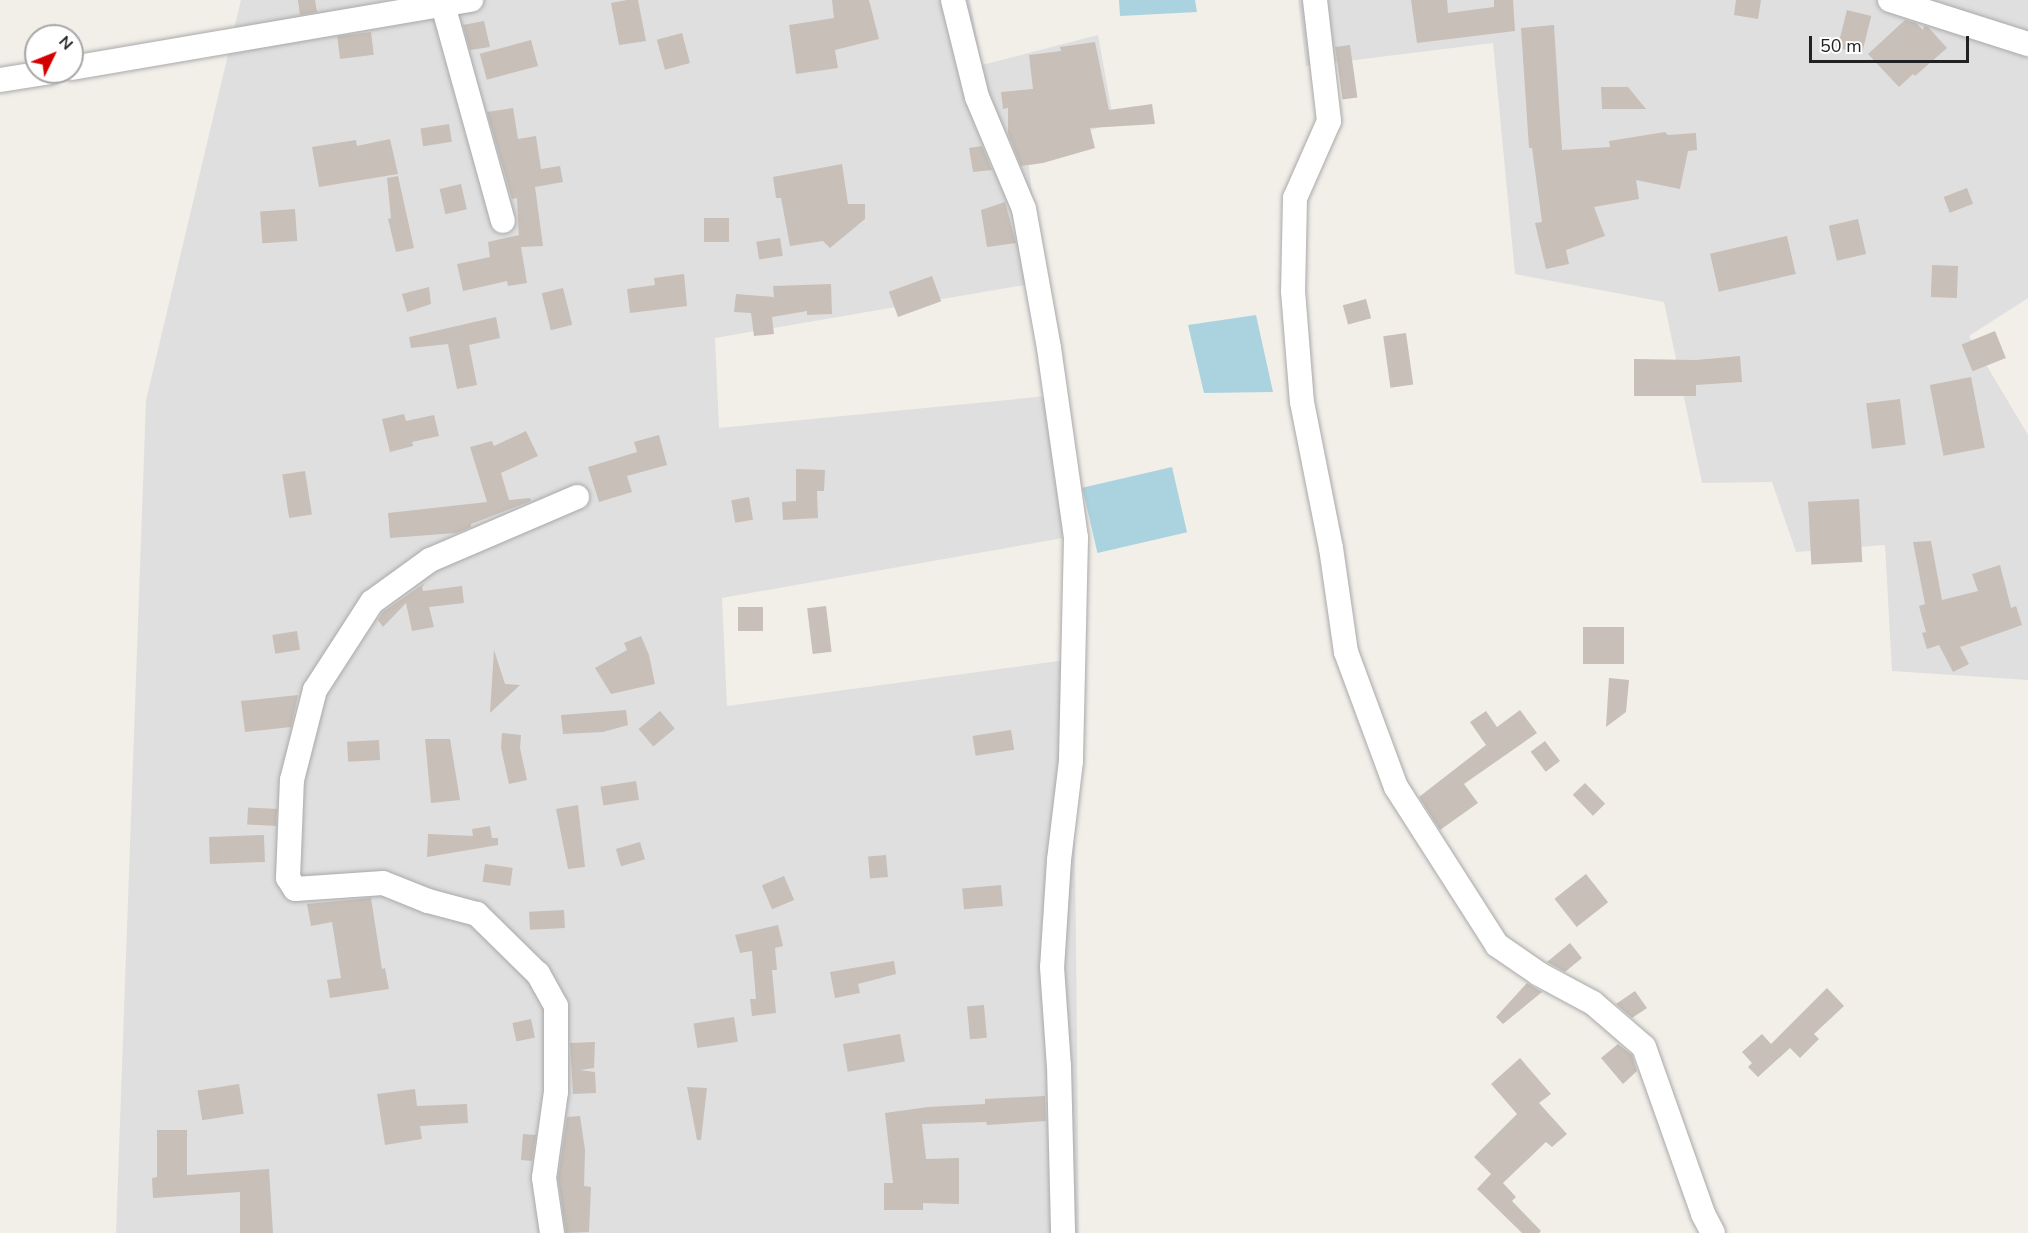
<!DOCTYPE html>
<style>
body{margin:0}
#map{position:relative;width:2028px;height:1233px;overflow:hidden;background:#f2efe9;font-family:"Nunito Sans",sans-serif}
div>[style]{position:absolute}
[style*='--x']{left:calc(var(--x)*1px);top:calc(var(--y)*1px);width:calc(var(--w)*1px);rotate:calc(var(--a)*1deg)}
.residential>*{inset:0;background:#e0dfdf}
.water>*{inset:0;background:#aad3df;transform-origin:0 0}
.building>*{inset:0;background:#c7bfb8;transform-origin:0 0}
.roads{filter:drop-shadow(0 0 2px #a9a9a9) drop-shadow(0 0 2px #a9a9a9)}
.minor>*{height:24px;margin:-12px;padding:0 12px;transform-origin:12px;border-radius:12px;background:#fff}
span{translate:-50% -50%;white-space:nowrap;text-align:center;line-height:1.15;-webkit-text-stroke:5px #fff;paint-order:stroke}
.north{position:absolute;left:24px;top:24px;width:60px;height:60px;box-sizing:border-box;background:#fff;border:2px solid #a7a7a7;border-radius:50%;rotate:47deg;font-size:16px;font-weight:700;line-height:24px;text-align:center;color:#222}
.north::after{content:'';display:block;margin:auto;width:21px;height:27px;background:#d40000;clip-path:polygon(50% 0,100% 100%,50% 72%,0 100%)}
.scale{position:absolute;left:1809px;top:36px;width:160px;height:27px;box-sizing:border-box;border:3px solid #222;border-top:0;padding-left:8px;font-size:18px;line-height:21px;white-space:nowrap;color:#222;-webkit-text-stroke:4px #fff;paint-order:stroke}
</style>
<div id="map">
<div class="residential">
<i style="clip-path:polygon(241px 0,970px 0,982px 65px,1098px 35px,1114px 123px,1027px 150px,1042px 282px,715px 338px,719px 428px,1058px 395px,1063px 538px,722px 598px,727px 706px,1073px 659px,1079px 1233px,116px 1233px,146px 400px)"></i>
<i style="clip-path:polygon(1298px 0,2028px 0,2028px 298px,1969px 336px,2028px 435px,2028px 680px,1892px 671px,1885px 545px,1796px 552px,1772px 482px,1702px 483px,1664px 302px,1515px 274px,1493px 43px,1306px 66px)"></i>
</div>
<div class="water">
<i style="clip-path:polygon(1119px 0,1195px 0,1197px 12px,1120px 16px)"></i>
<i style="clip-path:polygon(1256px 315px,1273px 392px,1204px 393px,1188px 325px)"></i>
<i style="left:1172px;top:467px;width:67px;height:92px;rotate:77deg"></i>
</div>
<div class="building">
<i style="clip-path:polygon(298px 0,315px 0,317px 12px,300px 15px)"></i>
<i style="clip-path:polygon(627px 0,638px 0,646px 41px,619px 45px,611px 3px)"></i>
<i style="clip-path:polygon(832px 0,869px 0,879px 39px,835px 50px,838px 68px,796px 74px,789px 25px,834px 18px)"></i>
<i style="clip-path:polygon(1411px 0,1447px 0,1448px 13px,1494px 7px,1494px 0,1513px 0,1515px 31px,1417px 43px)"></i>
<i style="clip-path:polygon(1736px 0,1761px 0,1758px 19px,1734px 15px)"></i>
<i style="left:1847px;top:10px;width:25px;height:39px;rotate:14deg"></i>
<i style="clip-path:polygon(1905px 20px,1916px 23px,1923px 30px,1924px 26px,1928px 27px,1947px 48px,1915px 76px,1913px 74px,1899px 87px,1868px 54px)"></i>
<i style="clip-path:polygon(484px 21px,490px 47px,470px 50px,463px 25px)"></i>
<i style="clip-path:polygon(1554px 25px,1562px 150px,1610px 147px,1609px 141px,1665px 132px,1668px 135px,1696px 133px,1697px 150px,1688px 151px,1680px 189px,1636px 180px,1639px 199px,1594px 207px,1605px 236px,1566px 250px,1569px 264px,1546px 269px,1535px 223px,1542px 222px,1532px 148px,1529px 148px,1521px 28px)"></i>
<i style="left:371px;top:32px;width:23px;height:34px;rotate:83deg"></i>
<i style="left:682px;top:33px;width:31px;height:26px;rotate:75deg"></i>
<i style="left:531px;top:40px;width:27px;height:53px;rotate:75deg"></i>
<i style="clip-path:polygon(1095px 42px,1109px 110px,1152px 104px,1155px 124px,1090px 128px,1095px 148px,1043px 163px,1021px 166px,1008px 133px,1008px 108px,1003px 109px,1001px 92px,1033px 89px,1029px 55px,1061px 51px,1060px 47px)"></i>
<i style="left:1350px;top:45px;width:53px;height:15px;rotate:82deg"></i>
<i style="clip-path:polygon(1601px 87px,1628px 87px,1646px 109px,1602px 109px)"></i>
<i style="clip-path:polygon(513px 108px,518px 139px,536px 136px,541px 169px,560px 166px,563px 182px,535px 187px,543px 246px,521px 247px,527px 283px,508px 286px,507px 281px,463px 291px,457px 264px,490px 257px,488px 242px,519px 235px,519px 238px,517px 198px,512px 199px,487px 112px)"></i>
<i style="left:449px;top:124px;width:18px;height:29px;rotate:81deg"></i>
<i style="clip-path:polygon(390px 139px,398px 174px,319px 187px,312px 147px,356px 140px,357px 146px)"></i>
<i style="clip-path:polygon(982px 146px,992px 170px,973px 172px,969px 148px)"></i>
<i style="clip-path:polygon(842px 164px,848px 204px,865px 204px,865px 219px,830px 248px,823px 241px,790px 246px,781px 198px,776px 198px,773px 177px)"></i>
<i style="clip-path:polygon(398px 176px,414px 248px,396px 252px,388px 219px,391px 218px,387px 178px)"></i>
<i style="left:461px;top:184px;width:26px;height:22px;rotate:77deg"></i>
<i style="left:1967px;top:188px;width:17px;height:25px;rotate:69deg"></i>
<i style="clip-path:polygon(1005px 202px,1016px 243px,987px 247px,981px 210px)"></i>
<i style="left:295px;top:209px;width:32px;height:35px;rotate:86deg"></i>
<i style="left:704px;top:218px;width:25px;height:24px"></i>
<i style="left:1858px;top:219px;width:36px;height:30px;rotate:77deg"></i>
<i style="left:1787px;top:236px;width:39px;height:79px;rotate:77deg"></i>
<i style="left:780px;top:238px;width:18px;height:24px;rotate:81deg"></i>
<i style="left:1932px;top:265px;width:26px;height:32px;rotate:2deg"></i>
<i style="clip-path:polygon(684px 274px,687px 306px,630px 313px,627px 289px,655px 285px,654px 278px)"></i>
<i style="left:932px;top:276px;width:27px;height:46px;rotate:70deg"></i>
<i style="clip-path:polygon(831px 284px,832px 314px,807px 315px,807px 311px,772px 317px,774px 334px,754px 336px,751px 313px,734px 312px,736px 294px,774px 297px,773px 286px)"></i>
<i style="clip-path:polygon(429px 287px,431px 304px,407px 312px,402px 294px)"></i>
<i style="left:563px;top:288px;width:38px;height:22px;rotate:76deg"></i>
<i style="left:1366px;top:299px;width:20px;height:24px;rotate:75deg"></i>
<i style="clip-path:polygon(496px 317px,500px 338px,469px 345px,477px 385px,457px 389px,448px 344px,411px 348px,409px 337px)"></i>
<i style="left:1995px;top:331px;width:29px;height:36px;rotate:68deg"></i>
<i style="left:1406px;top:333px;width:52px;height:23px;rotate:82deg"></i>
<i style="clip-path:polygon(1740px 356px,1742px 382px,1696px 385px,1696px 396px,1634px 396px,1634px 359px,1696px 360px)"></i>
<i style="left:1971px;top:377px;width:72px;height:42px;rotate:79deg"></i>
<i style="left:1900px;top:399px;width:46px;height:34px;rotate:83deg"></i>
<i style="clip-path:polygon(404px 414px,406px 421px,434px 415px,439px 436px,412px 442px,413px 446px,390px 452px,382px 419px)"></i>
<i style="clip-path:polygon(526px 431px,538px 456px,501px 473px,509px 500px,530px 498px,531px 501px,471px 524px,471px 527px,456px 533px,390px 538px,388px 513px,487px 502px,470px 447px,492px 441px,494px 446px)"></i>
<i style="clip-path:polygon(659px 435px,667px 465px,627px 476px,632px 492px,599px 502px,588px 467px,637px 452px,634px 442px)"></i>
<i style="clip-path:polygon(796px 469px,825px 470px,824px 491px,817px 491px,818px 518px,783px 520px,782px 502px,796px 501px)"></i>
<i style="left:305px;top:471px;width:44px;height:23px;rotate:81deg"></i>
<i style="left:749px;top:497px;width:23px;height:18px;rotate:80deg"></i>
<i style="left:1859px;top:499px;width:63px;height:51px;rotate:87deg"></i>
<i style="clip-path:polygon(1931px 541px,1942px 600px,1978px 591px,1972px 574px,2000px 565px,2011px 608px,2016px 606px,2022px 625px,1960px 647px,1969px 664px,1953px 672px,1939px 645px,1927px 649px,1922px 633px,1926px 632px,1919px 606px,1925px 604px,1913px 542px)"></i>
<i style="clip-path:polygon(425px 583px,422px 587px,423px 591px,462px 586px,464px 603px,429px 607px,434px 627px,412px 631px,406px 603px,383px 627px,378px 620px,383px 612px)"></i>
<i style="left:826px;top:606px;width:46px;height:19px;rotate:83deg"></i>
<i style="left:738px;top:607px;width:25px;height:24px"></i>
<i style="left:1583px;top:627px;width:41px;height:37px"></i>
<i style="left:297px;top:631px;width:19px;height:25px;rotate:81deg"></i>
<i style="clip-path:polygon(641px 636px,649px 655px,655px 684px,611px 694px,595px 668px,627px 650px,624px 643px)"></i>
<i style="clip-path:polygon(494px 650px,505px 684px,520px 685px,490px 713px)"></i>
<i style="clip-path:polygon(1609px 678px,1629px 680px,1626px 712px,1606px 727px)"></i>
<i style="clip-path:polygon(298px 695px,291px 727px,245px 732px,241px 701px)"></i>
<i style="clip-path:polygon(626px 710px,628px 725px,603px 732px,563px 734px,561px 715px)"></i>
<i style="clip-path:polygon(1520px 710px,1537px 733px,1464px 784px,1478px 803px,1440px 830px,1419px 797px,1486px 745px,1470px 722px,1486px 711px,1497px 727px)"></i>
<i style="left:660px;top:711px;width:23px;height:28px;rotate:50deg"></i>
<i style="left:1011px;top:730px;width:20px;height:39px;rotate:81deg"></i>
<i style="clip-path:polygon(502px 733px,521px 735px,520px 748px,527px 780px,509px 784px,501px 748px)"></i>
<i style="clip-path:polygon(425px 739px,450px 739px,460px 800px,431px 803px)"></i>
<i style="left:379px;top:740px;width:20px;height:32px;rotate:87deg"></i>
<i style="left:1545px;top:741px;width:25px;height:18px;rotate:53deg"></i>
<i style="left:636px;top:781px;width:19px;height:36px;rotate:81deg"></i>
<i style="left:1585px;top:783px;width:29px;height:17px;rotate:46deg"></i>
<i style="clip-path:polygon(578px 805px,585px 867px,568px 869px,556px 809px)"></i>
<i style="left:277px;top:809px;width:17px;height:29px;rotate:93deg"></i>
<i style="clip-path:polygon(490px 826px,492px 838px,498px 838px,498px 845px,427px 857px,428px 834px,473px 836px,472px 829px)"></i>
<i style="left:264px;top:835px;width:27px;height:55px;rotate:88deg"></i>
<i style="left:640px;top:842px;width:18px;height:25px;rotate:74deg"></i>
<i style="left:886px;top:855px;width:22px;height:18px;rotate:85deg"></i>
<i style="left:485px;top:864px;width:28px;height:18px;rotate:8deg"></i>
<i style="left:1586px;top:874px;width:36px;height:40px;rotate:52deg"></i>
<i style="left:784px;top:876px;width:26px;height:24px;rotate:67deg"></i>
<i style="left:1001px;top:885px;width:21px;height:39px;rotate:85deg"></i>
<i style="clip-path:polygon(371px 898px,382px 969px,385px 968px,389px 989px,330px 998px,327px 980px,341px 978px,332px 922px,311px 926px,307px 904px)"></i>
<i style="left:564px;top:910px;width:18px;height:35px;rotate:87deg"></i>
<i style="clip-path:polygon(778px 925px,783px 946px,775px 948px,777px 970px,772px 970px,776px 1013px,752px 1016px,750px 999px,756px 999px,752px 951px,740px 953px,735px 935px)"></i>
<i style="clip-path:polygon(1570px 943px,1582px 958px,1565px 972px,1547px 962px)"></i>
<i style="clip-path:polygon(894px 961px,896px 974px,858px 984px,860px 993px,835px 998px,830px 972px)"></i>
<i style="clip-path:polygon(1527px 983px,1542px 992px,1503px 1024px,1496px 1017px)"></i>
<i style="clip-path:polygon(1827px 988px,1844px 1006px,1814px 1034px,1819px 1039px,1800px 1058px,1790px 1048px,1758px 1077px,1748px 1067px,1752px 1063px,1742px 1052px,1762px 1034px,1771px 1044px)"></i>
<i style="clip-path:polygon(1635px 991px,1647px 1008px,1632px 1018px,1616px 1004px)"></i>
<i style="left:984px;top:1005px;width:33px;height:17px;rotate:85deg"></i>
<i style="left:734px;top:1017px;width:25px;height:41px;rotate:81deg"></i>
<i style="left:531px;top:1019px;width:19px;height:19px;rotate:78deg"></i>
<i style="left:900px;top:1034px;width:28px;height:58px;rotate:80deg"></i>
<i style="clip-path:polygon(595px 1042px,594px 1068px,580px 1070px,595px 1072px,596px 1093px,573px 1094px,570px 1043px)"></i>
<i style="clip-path:polygon(1618px 1044px,1632px 1055px,1637px 1071px,1623px 1084px,1601px 1058px)"></i>
<i style="clip-path:polygon(1520px 1058px,1551px 1094px,1539px 1103px,1567px 1134px,1552px 1147px,1546px 1142px,1503px 1183px,1516px 1197px,1512px 1201px,1541px 1231px,1539px 1233px,1522px 1233px,1477px 1189px,1491px 1174px,1474px 1157px,1517px 1114px,1491px 1084px)"></i>
<i style="left:239px;top:1084px;width:30px;height:42px;rotate:81deg"></i>
<i style="clip-path:polygon(687px 1087px,707px 1088px,701px 1140px,697px 1140px)"></i>
<i style="clip-path:polygon(415px 1089px,417px 1106px,467px 1104px,468px 1123px,420px 1126px,422px 1139px,385px 1145px,377px 1094px)"></i>
<i style="clip-path:polygon(1045px 1096px,1046px 1121px,987px 1125px,986px 1122px,922px 1124px,926px 1159px,959px 1158px,959px 1204px,923px 1203px,923px 1210px,884px 1210px,884px 1183px,893px 1183px,885px 1113px,928px 1107px,985px 1104px,985px 1099px)"></i>
<i style="clip-path:polygon(580px 1116px,585px 1150px,584px 1186px,591px 1187px,589px 1232px,566px 1233px,558px 1178px,567px 1117px)"></i>
<i style="clip-path:polygon(157px 1130px,187px 1130px,187px 1175px,269px 1169px,273px 1233px,240px 1233px,240px 1192px,153px 1198px,152px 1178px,157px 1177px)"></i>
<i style="clip-path:polygon(523px 1134px,536px 1135px,532px 1161px,521px 1160px)"></i>
</div>
<div class="roads">
<div class="minor">
<i style="--x:953;--y:0;--w:100;--a:76.1"></i>
<i style="--x:977;--y:97;--w:121;--a:67.2"></i>
<i style="--x:1024;--y:209;--w:141;--a:79.8"></i>
<i style="--x:1049;--y:348;--w:192;--a:81.9"></i>
<i style="--x:1076;--y:538;--w:223;--a:91.3"></i>
<i style="--x:1071;--y:761;--w:100;--a:96.9"></i>
<i style="--x:1059;--y:860;--w:107;--a:93.7"></i>
<i style="--x:1052;--y:967;--w:99;--a:86"></i>
<i style="--x:1059;--y:1066;--w:167;--a:88.6"></i>
<i style="--x:1315;--y:0;--w:122;--a:83.4"></i>
<i style="--x:1329;--y:121;--w:84;--a:113.8"></i>
<i style="--x:1295;--y:198;--w:93;--a:91.2"></i>
<i style="--x:1293;--y:291;--w:111;--a:85.4"></i>
<i style="--x:1302;--y:402;--w:149;--a:78.8"></i>
<i style="--x:1331;--y:548;--w:105;--a:81.8"></i>
<i style="--x:1346;--y:652;--w:144;--a:69.7"></i>
<i style="--x:1396;--y:787;--w:188;--a:57.4"></i>
<i style="--x:1497;--y:945;--w:51;--a:34.6"></i>
<i style="--x:1539;--y:974;--w:61;--a:28.2"></i>
<i style="--x:1593;--y:1003;--w:67;--a:40.8"></i>
<i style="--x:1644;--y:1047;--w:177;--a:70.5"></i>
<i style="--x:1703;--y:1214;--w:21;--a:62"></i>
<i style="--x:1890;--y:0;--w:145;--a:17.7"></i>
<i style="--x:443;--y:5;--w:224;--a:74.5"></i>
<i style="--x:72;--y:68;--w:405;--a:-9.7"></i>
<i style="--x:0;--y:80;--w:51;--a:-9.1"></i>
<i style="--x:552;--y:1233;--w:56;--a:-98.3"></i>
<i style="--x:544;--y:1178;--w:87;--a:-82.1"></i>
<i style="--x:556;--y:1092;--w:86;--a:-90"></i>
<i style="--x:556;--y:1006;--w:37;--a:-119"></i>
<i style="--x:538;--y:974;--w:86;--a:-135.5"></i>
<i style="--x:477;--y:914;--w:51;--a:-165.1"></i>
<i style="--x:428;--y:901;--w:48;--a:-158.2"></i>
<i style="--x:383;--y:883;--w:88;--a:176.1"></i>
<i style="--x:295;--y:889;--w:13;--a:-122"></i>
<i style="--x:288;--y:878;--w:98;--a:-87.7"></i>
<i style="--x:292;--y:780;--w:93;--a:-75.7"></i>
<i style="--x:315;--y:690;--w:105;--a:-57.1"></i>
<i style="--x:372;--y:602;--w:72;--a:-35.9"></i>
<i style="--x:430;--y:560;--w:160;--a:-23.2"></i>
</div>
</div>
<div class="north">N</div>
<div class="scale">50 m</div>
</div>
